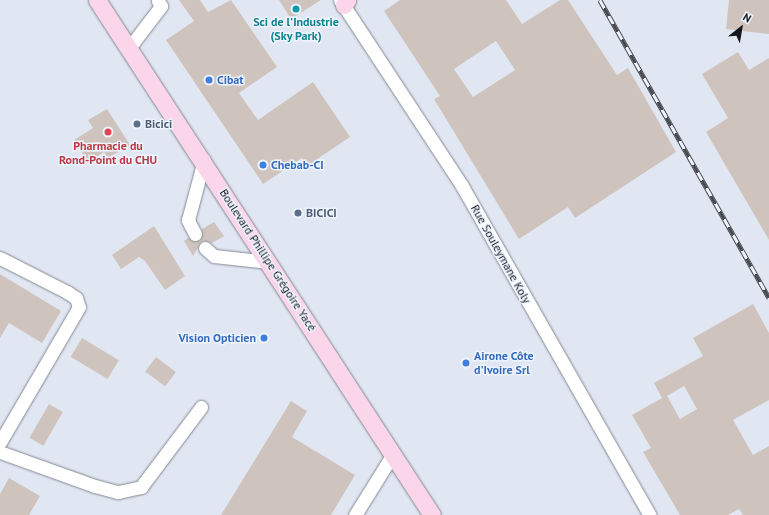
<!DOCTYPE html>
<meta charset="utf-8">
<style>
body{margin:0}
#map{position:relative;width:769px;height:515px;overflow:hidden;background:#e1e7f2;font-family:"PT Sans",sans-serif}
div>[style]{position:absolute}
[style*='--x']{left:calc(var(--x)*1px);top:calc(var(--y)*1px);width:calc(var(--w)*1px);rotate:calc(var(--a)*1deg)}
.building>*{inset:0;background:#cfc4bd;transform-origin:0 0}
.roads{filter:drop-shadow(0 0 1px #848993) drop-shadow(0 0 1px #848993)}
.minor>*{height:13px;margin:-6.5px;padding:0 6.5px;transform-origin:6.5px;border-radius:6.5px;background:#fff}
.major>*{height:17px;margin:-8.5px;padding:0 8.5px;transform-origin:8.5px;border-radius:8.5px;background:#fbd5ea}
.rail>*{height:4.5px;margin-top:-2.25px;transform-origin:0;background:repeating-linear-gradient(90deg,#eef4ff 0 9px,#46494e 0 18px);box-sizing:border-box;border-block:1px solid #46494e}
.dots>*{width:11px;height:11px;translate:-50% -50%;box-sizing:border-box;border:2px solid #eef4ff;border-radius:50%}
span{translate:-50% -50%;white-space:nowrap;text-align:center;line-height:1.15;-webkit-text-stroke:3px #eef4ff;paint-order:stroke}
.culture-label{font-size:12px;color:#0d838f;font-weight:700}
.shop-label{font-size:12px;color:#366cbe;font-weight:700}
.left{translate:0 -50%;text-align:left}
.right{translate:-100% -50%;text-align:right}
.service-label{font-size:12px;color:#4e5e75;font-weight:700}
.health-label{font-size:12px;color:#be3a42;font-weight:700}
.street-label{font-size:12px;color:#15171b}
.north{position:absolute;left:721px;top:8px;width:40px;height:40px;-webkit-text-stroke:3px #eef4ff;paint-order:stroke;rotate:31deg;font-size:11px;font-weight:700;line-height:16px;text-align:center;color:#15171b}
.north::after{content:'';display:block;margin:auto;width:14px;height:18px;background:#15171b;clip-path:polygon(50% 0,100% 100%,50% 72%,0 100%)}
</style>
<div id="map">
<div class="building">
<i style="clip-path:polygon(179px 0,200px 0,208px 12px,231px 0,277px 67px,239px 93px,258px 120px,313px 82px,350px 137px,307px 166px,302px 158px,263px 184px,166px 40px,194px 21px)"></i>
<i style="clip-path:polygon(279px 0,321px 0,291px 19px)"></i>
<i style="clip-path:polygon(evenodd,400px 0,506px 0,522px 24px,560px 0,568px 0,617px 75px,628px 68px,676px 152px,575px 218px,568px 207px,519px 239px,434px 99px,440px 96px,384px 11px,400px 0,496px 41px,515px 70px,473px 97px,454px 69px,496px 41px)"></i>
<i style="clip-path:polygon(729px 0,769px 0,769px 34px,726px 29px)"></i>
<i style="clip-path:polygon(738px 52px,749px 70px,769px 58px,769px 240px,706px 132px,728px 118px,702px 74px)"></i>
<i style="clip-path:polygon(107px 109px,130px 145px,108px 158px,104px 152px,88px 162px,74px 140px,93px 128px,88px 120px)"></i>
<i style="clip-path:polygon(214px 222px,224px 236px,212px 243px,202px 241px,193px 256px,184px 241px,188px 238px,199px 241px,202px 229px)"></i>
<i style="clip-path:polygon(154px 226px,185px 276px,165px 290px,145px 261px,139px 257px,121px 269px,112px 255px)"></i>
<i style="clip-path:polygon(0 274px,61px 311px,42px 343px,9px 323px,0 338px)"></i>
<i style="clip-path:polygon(evenodd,753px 304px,769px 333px,769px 400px,733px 420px,753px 455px,769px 446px,769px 515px,743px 515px,739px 509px,728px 515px,680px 515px,643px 452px,651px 448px,632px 415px,662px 398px,654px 383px,703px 356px,693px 338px,753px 304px,684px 386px,697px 409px,680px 419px,667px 396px,684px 386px)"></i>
<i style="left:82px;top:338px;width:43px;height:22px;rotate:31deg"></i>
<i style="left:156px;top:357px;width:25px;height:18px;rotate:37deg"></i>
<i style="clip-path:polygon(291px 401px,307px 411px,292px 437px,355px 475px,331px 515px,221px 515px)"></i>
<i style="left:49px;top:404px;width:16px;height:39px;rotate:30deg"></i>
<i style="clip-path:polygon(9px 478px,40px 496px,29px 515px,0 515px,0 494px)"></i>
</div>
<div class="roads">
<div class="minor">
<i style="--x:340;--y:0;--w:222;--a:56.7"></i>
<i style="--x:462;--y:186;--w:379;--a:60.3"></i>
<i style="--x:129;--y:48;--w:53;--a:-52.7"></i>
<i style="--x:161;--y:6;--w:6;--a:-121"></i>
<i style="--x:195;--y:234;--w:16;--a:-117"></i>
<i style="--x:188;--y:220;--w:62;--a:-75.1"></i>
<i style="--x:205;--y:248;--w:12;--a:42"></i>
<i style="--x:214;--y:256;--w:55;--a:6.2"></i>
<i style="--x:0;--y:258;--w:75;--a:26.9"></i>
<i style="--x:67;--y:292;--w:11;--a:34"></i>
<i style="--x:76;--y:298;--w:9;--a:72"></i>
<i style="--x:79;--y:307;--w:156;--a:120.3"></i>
<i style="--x:0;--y:452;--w:101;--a:19.7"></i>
<i style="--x:95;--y:486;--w:24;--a:15"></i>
<i style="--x:118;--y:492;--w:24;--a:-12"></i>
<i style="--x:141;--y:487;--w:100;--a:-53.1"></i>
<i style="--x:355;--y:515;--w:72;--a:-58.1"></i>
</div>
<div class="major">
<i style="--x:97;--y:0;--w:614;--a:56.96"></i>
<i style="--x:344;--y:5;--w:6;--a:-59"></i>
</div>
</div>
<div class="rail">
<i style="--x:600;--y:0;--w:343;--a:60.4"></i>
</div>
<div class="dots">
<i style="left:296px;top:9px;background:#0f9aa8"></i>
<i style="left:209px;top:80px;background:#3f7fe0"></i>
<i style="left:137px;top:124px;background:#5c6f8a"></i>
<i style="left:108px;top:132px;background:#e0444e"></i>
<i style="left:263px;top:165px;background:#3f7fe0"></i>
<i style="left:298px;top:213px;background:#5c6f8a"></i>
<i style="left:264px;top:338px;background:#3f7fe0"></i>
<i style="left:466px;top:363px;background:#3f7fe0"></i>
</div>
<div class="culture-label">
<span style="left:296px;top:29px">Sci de l'Industrie<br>(Sky Park)</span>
</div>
<div class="shop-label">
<span class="left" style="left:217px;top:80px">Cibat</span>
<span class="left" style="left:271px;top:165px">Chebab-CI</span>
<span class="right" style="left:256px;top:338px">Vision Opticien</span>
<span class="left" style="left:474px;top:363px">Airone Côte<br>d'Ivoire Srl</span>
</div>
<div class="service-label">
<span class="left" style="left:145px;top:124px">Bicici</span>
<span class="left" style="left:306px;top:213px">BICICI</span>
</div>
<div class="health-label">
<span style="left:108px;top:153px">Pharmacie du<br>Rond-Point du CHU</span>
</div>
<div class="street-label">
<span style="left:501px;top:254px;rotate:61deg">Rue Souleymane Koly</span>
<span style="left:268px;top:260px;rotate:57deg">Boulevard Phillipe Grégoire Yacé</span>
</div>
<div class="north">N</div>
</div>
